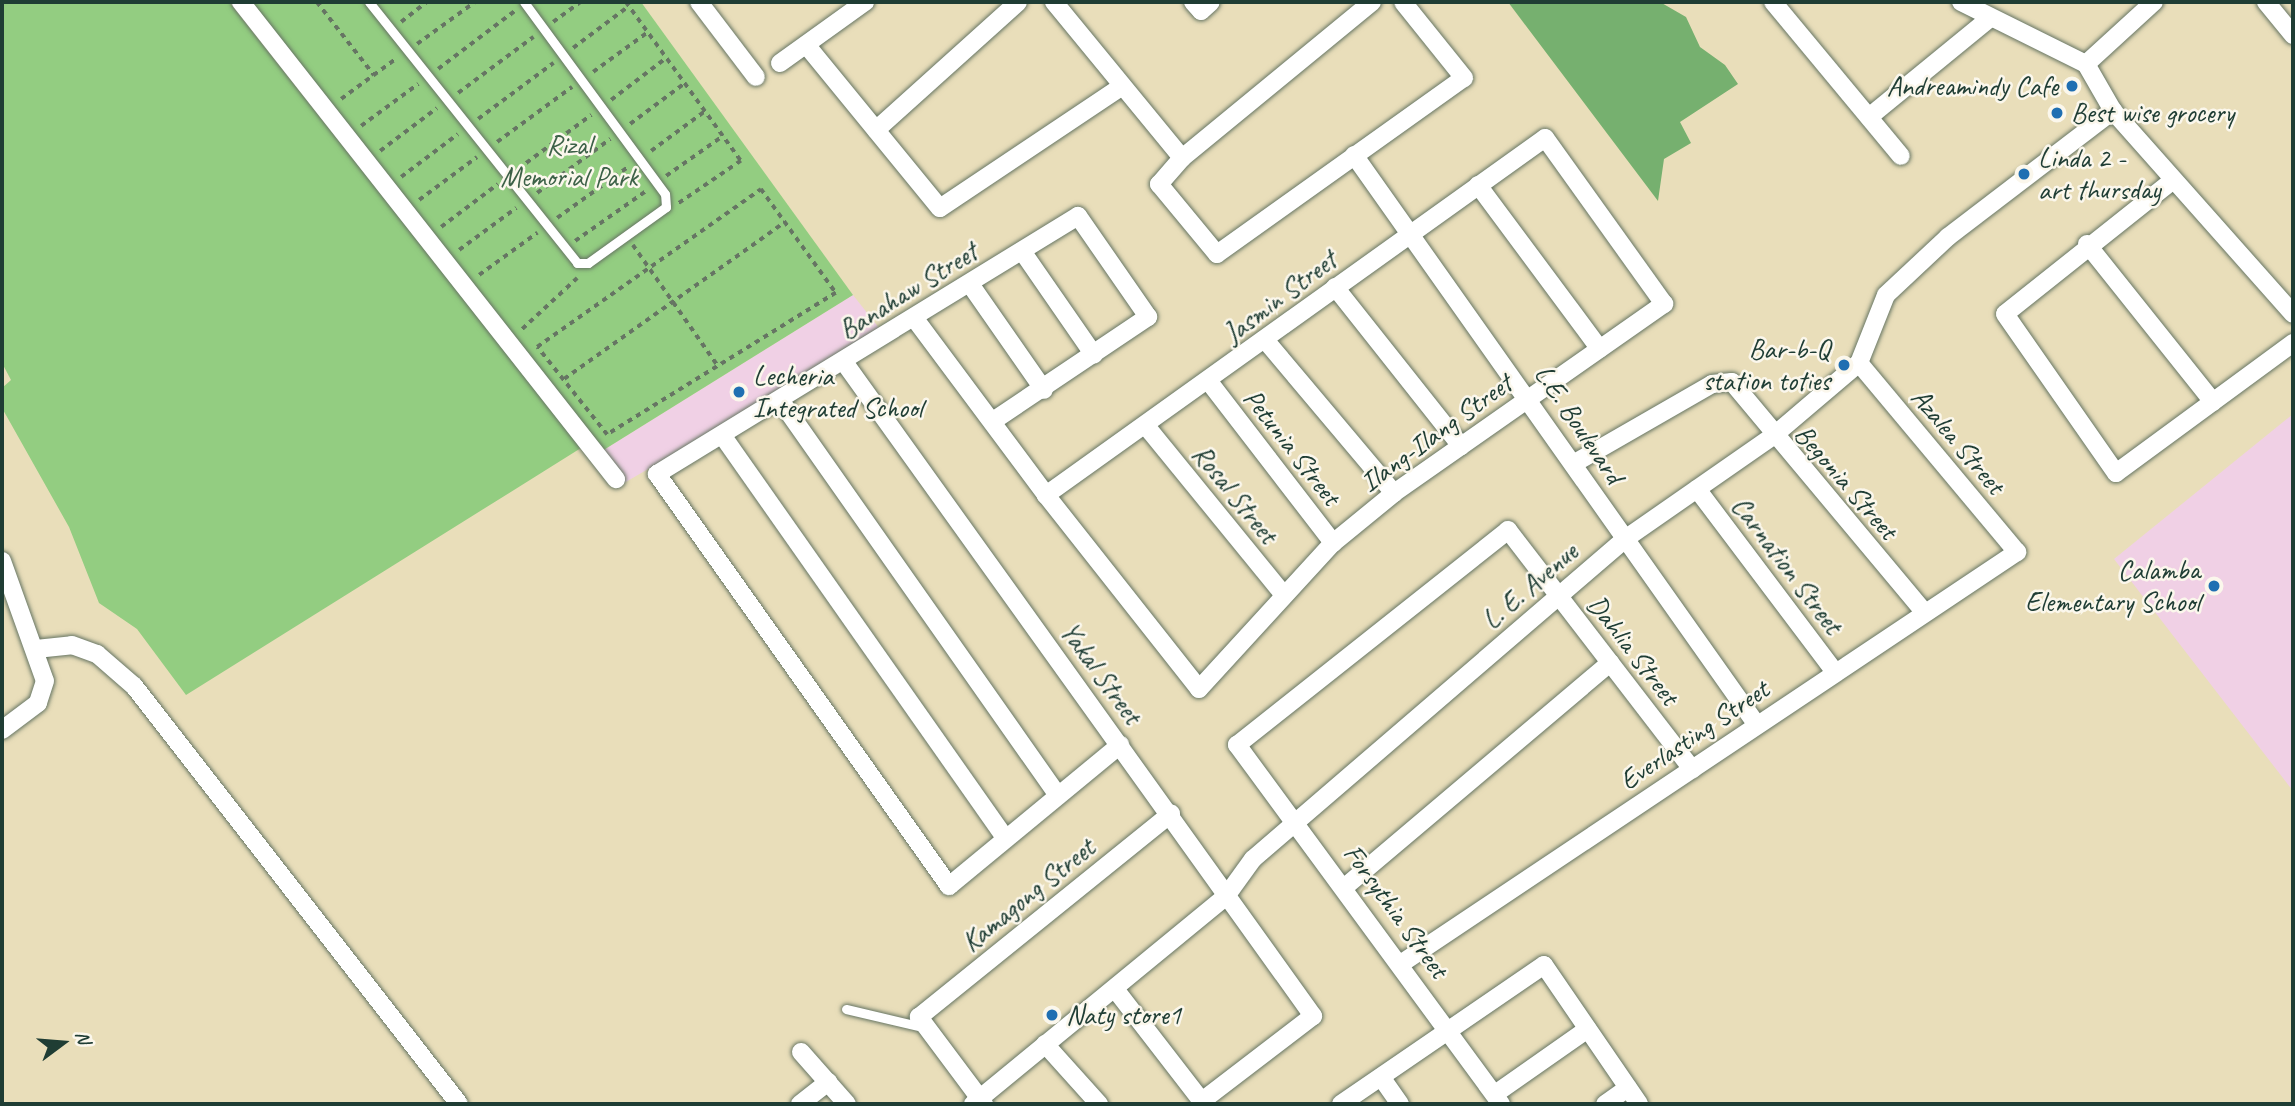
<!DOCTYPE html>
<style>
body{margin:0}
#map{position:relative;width:2295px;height:1106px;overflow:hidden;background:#e9deba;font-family:Caveat,sans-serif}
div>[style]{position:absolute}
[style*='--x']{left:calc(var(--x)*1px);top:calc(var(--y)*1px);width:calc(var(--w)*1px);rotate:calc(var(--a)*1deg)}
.built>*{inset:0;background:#f0d0e5}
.green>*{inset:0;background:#93cd81}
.forest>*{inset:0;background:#76b06f}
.path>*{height:3.5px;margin-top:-1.75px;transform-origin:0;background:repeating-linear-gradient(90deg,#667563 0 5px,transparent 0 10px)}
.roads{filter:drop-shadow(0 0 2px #667563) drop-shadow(0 0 2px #667563)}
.lane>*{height:9px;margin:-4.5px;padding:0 4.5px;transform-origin:4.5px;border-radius:4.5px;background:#fff}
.street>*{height:18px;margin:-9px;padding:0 9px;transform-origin:9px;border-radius:9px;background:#fff}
.dots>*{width:19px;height:19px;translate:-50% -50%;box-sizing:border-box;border:4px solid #fbf7ec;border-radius:50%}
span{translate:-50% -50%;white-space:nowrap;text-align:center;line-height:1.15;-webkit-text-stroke:5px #fbf7ec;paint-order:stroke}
.poi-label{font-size:28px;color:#1f3d34}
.right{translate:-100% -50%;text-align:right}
.left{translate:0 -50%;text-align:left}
.park-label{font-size:28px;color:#3c6147}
.street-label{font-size:28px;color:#1f3d34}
.frame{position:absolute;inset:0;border:4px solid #1f3d34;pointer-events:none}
.north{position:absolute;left:28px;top:1008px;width:70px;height:70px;-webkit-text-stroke:5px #fbf7ec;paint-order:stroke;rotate:74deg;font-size:19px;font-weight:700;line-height:28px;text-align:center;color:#1f3d34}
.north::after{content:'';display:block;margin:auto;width:24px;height:32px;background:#1f3d34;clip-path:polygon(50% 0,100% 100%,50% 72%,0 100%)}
</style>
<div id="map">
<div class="built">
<i style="clip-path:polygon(853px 295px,883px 333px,624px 483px,602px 451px)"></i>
<i style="clip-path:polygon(2293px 414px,2293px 791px,2114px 559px)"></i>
</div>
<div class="green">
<i style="clip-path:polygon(2px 2px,229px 2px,581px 448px,186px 695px,137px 629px,99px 603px,69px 527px,2px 408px,2px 388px,11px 380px,2px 363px)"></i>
<i style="clip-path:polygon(248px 2px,641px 2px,853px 295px,602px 451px)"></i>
</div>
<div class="forest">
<i style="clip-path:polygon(1508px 2px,1660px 2px,1686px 17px,1700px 47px,1725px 65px,1738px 84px,1680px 122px,1691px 143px,1664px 159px,1658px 201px)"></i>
</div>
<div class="path">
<i style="--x:317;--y:2;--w:93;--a:52"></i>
<i style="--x:626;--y:2;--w:196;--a:54.1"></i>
<i style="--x:741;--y:161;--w:76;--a:145.7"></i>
<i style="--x:401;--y:22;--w:33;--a:-38"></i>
<i style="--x:553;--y:22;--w:34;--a:-36"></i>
<i style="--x:417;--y:44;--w:72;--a:-35.9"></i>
<i style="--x:573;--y:48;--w:70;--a:-36.9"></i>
<i style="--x:438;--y:69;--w:98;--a:-37.1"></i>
<i style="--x:593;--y:72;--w:68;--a:-36"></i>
<i style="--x:458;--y:93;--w:94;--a:-36.7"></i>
<i style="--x:341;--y:99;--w:69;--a:-36.2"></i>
<i style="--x:611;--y:100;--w:69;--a:-37.4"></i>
<i style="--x:478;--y:119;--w:94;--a:-36.7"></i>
<i style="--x:630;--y:124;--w:69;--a:-36.7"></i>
<i style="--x:361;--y:126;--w:71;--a:-36.4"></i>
<i style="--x:497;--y:142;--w:93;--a:-36.3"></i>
<i style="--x:380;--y:151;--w:71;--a:-37"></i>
<i style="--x:651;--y:151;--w:67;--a:-36.5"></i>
<i style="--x:518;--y:169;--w:91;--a:-36.5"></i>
<i style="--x:666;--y:176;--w:70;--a:-35.1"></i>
<i style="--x:401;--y:177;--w:71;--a:-37"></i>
<i style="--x:761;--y:189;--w:128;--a:54.2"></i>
<i style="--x:836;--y:293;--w:269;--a:148.2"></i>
<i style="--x:607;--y:435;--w:112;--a:-128.5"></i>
<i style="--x:537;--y:347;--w:274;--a:-35.2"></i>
<i style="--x:537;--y:193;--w:91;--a:-36.5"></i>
<i style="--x:419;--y:200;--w:72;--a:-36.6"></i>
<i style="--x:557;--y:218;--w:87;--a:-35.7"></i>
<i style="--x:441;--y:227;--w:71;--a:-37"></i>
<i style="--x:575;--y:241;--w:87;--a:-35.2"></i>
<i style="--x:633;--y:245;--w:148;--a:54.9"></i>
<i style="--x:459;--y:250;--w:71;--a:-36.4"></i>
<i style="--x:479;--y:275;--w:72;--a:-35.9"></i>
<i style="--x:522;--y:329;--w:75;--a:-42.8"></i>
<i style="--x:564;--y:379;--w:271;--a:-35.4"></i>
</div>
<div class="roads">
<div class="lane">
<i style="--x:369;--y:2;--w:334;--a:51.4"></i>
<i style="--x:577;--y:263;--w:11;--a:0"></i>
<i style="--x:588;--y:263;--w:96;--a:-35.7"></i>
<i style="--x:666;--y:207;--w:13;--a:-94"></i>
<i style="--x:665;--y:194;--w:238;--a:-126.3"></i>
<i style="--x:846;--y:1009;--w:79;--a:13.2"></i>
</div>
<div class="street">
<i style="--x:241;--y:2;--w:607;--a:51.83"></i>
<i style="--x:699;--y:2;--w:94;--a:52.8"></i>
<i style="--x:1054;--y:2;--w:202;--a:50.6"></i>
<i style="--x:1193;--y:2;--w:12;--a:48"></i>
<i style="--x:1201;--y:11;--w:13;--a:-42"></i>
<i style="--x:1372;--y:2;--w:246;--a:140.6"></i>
<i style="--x:1182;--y:158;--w:35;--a:131"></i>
<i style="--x:1159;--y:184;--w:91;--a:50.4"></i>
<i style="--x:1217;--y:254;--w:303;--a:-35.5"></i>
<i style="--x:1464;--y:78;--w:97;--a:-128.8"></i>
<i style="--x:1773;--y:2;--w:200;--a:50.3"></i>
<i style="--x:1961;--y:2;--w:140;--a:26.4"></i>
<i style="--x:2266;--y:2;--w:43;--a:50.7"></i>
<i style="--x:808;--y:47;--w:208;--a:50.7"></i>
<i style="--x:940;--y:208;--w:219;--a:-33.8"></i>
<i style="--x:780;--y:63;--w:105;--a:-35.7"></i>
<i style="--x:2086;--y:64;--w:54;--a:60.1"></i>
<i style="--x:2113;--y:111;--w:271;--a:48.4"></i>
<i style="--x:2086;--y:64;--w:92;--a:-42.4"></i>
<i style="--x:1869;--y:117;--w:156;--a:-39.3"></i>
<i style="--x:876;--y:130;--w:191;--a:-42"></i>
<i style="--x:1354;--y:155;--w:698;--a:54.74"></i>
<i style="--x:2172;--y:181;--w:213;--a:141.5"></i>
<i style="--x:2005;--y:314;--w:194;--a:55.1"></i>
<i style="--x:2116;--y:473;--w:220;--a:-36.3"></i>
<i style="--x:1478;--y:185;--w:204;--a:53.4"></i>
<i style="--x:2087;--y:244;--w:202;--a:51.4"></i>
<i style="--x:1022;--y:251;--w:126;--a:55.3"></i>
<i style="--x:970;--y:284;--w:129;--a:55.1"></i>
<i style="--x:1335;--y:287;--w:203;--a:51.6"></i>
<i style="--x:915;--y:319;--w:219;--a:53.3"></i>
<i style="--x:1046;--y:495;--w:247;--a:51.7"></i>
<i style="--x:1199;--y:689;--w:198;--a:-47.5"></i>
<i style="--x:1333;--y:543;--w:79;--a:-39.3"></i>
<i style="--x:1394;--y:493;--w:330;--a:-35"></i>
<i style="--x:1664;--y:304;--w:204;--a:-125.6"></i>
<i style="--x:1545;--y:138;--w:614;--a:144.42"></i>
<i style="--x:1266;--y:341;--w:199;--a:49.9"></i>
<i style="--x:844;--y:362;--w:805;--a:54.35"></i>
<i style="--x:1313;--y:1016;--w:140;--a:142.6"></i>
<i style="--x:1210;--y:383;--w:202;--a:52.4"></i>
<i style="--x:780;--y:400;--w:479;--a:54.9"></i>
<i style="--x:993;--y:421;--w:187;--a:-33.9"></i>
<i style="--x:1148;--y:317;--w:123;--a:-124.7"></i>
<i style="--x:1078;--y:216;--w:494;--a:148.5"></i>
<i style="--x:657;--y:474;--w:505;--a:54.67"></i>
<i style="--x:949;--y:886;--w:222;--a:-39.5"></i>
<i style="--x:1146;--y:426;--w:218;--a:50.8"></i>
<i style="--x:722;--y:435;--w:492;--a:54.9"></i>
<i style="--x:1573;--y:464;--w:160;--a:-29.9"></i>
<i style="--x:1712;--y:384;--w:20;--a:-6"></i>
<i style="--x:1732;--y:382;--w:300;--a:50.1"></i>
<i style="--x:1697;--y:489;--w:229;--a:53"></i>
<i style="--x:2;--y:561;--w:127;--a:70.3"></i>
<i style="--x:45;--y:681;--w:23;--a:108"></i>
<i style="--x:38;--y:703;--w:45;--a:143.1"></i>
<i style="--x:36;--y:649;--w:36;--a:-6"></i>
<i style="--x:72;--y:645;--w:27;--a:20"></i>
<i style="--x:97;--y:654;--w:49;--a:40.9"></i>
<i style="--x:134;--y:686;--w:529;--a:52.13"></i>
<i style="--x:1346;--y:886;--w:346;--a:-40.2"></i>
<i style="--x:1402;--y:963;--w:740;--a:-33.75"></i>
<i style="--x:2017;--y:552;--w:246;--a:-129.9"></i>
<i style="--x:1115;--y:989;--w:145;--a:52.3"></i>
<i style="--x:1045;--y:1044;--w:81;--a:48"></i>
<i style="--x:801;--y:1052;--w:69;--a:48.5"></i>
<i style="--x:1381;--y:1077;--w:33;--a:55"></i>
<i style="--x:1495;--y:1094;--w:113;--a:-35"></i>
<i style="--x:800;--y:1104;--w:36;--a:-38"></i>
<i style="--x:973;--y:1104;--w:329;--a:-39.4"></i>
<i style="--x:1227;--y:895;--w:44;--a:-54.2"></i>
<i style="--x:1253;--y:859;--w:491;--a:-40.7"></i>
<i style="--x:1625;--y:539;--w:179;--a:-34.8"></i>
<i style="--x:1772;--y:437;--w:114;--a:-40.4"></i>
<i style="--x:1859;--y:363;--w:73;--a:-68.3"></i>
<i style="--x:1886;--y:295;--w:85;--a:-43.1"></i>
<i style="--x:1948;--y:237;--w:208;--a:-37.4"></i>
<i style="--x:984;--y:1104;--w:109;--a:-126.8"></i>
<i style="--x:919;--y:1017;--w:324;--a:-38.9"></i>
<i style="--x:1341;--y:1104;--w:246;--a:-34.4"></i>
<i style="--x:1544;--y:965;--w:168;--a:55.6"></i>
<i style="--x:1501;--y:1104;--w:446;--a:-126.3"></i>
<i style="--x:1237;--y:745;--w:346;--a:-38.4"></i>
<i style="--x:1508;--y:530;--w:302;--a:52.4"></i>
<i style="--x:1605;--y:1104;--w:28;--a:-35"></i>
</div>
</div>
<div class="dots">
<i style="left:2072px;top:86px;background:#1f6fb2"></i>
<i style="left:2057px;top:113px;background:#1f6fb2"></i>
<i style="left:2024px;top:174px;background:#1f6fb2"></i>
<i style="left:1844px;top:365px;background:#1f6fb2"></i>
<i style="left:739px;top:392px;background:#1f6fb2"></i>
<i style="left:2214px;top:586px;background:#1f6fb2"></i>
<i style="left:1052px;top:1015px;background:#1f6fb2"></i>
</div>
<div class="poi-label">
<span class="right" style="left:2058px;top:86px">Andreamindy Cafe</span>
<span class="left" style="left:2071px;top:113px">Best wise grocery</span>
<span class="left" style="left:2038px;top:174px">Linda 2 -<br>art thursday</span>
<span class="right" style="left:1830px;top:365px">Bar-b-Q<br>station toties</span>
<span class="left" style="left:753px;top:392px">Lecheria<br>Integrated School</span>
<span class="right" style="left:2200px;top:586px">Calamba<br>Elementary School</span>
<span class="left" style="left:1066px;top:1015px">Naty store1</span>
</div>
<div class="park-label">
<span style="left:569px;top:161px">Rizal<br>Memorial Park</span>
</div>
<div class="street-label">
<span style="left:908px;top:291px;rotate:-32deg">Banahaw Street</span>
<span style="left:1280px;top:297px;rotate:-37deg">Jasmin Street</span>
<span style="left:1579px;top:424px;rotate:56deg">L.E. Boulevard</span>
<span style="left:1436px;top:433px;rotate:-36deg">Ilang-Ilang Street</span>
<span style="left:1958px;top:441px;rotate:50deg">Azalea Street</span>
<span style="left:1292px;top:447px;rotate:52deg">Petunia Street</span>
<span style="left:1846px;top:482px;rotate:49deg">Begonia Street</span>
<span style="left:1235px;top:494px;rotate:51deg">Rosal Street</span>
<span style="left:1787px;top:565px;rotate:53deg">Carnation Street</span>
<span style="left:1530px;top:586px;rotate:-41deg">L. E. Avenue</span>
<span style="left:1633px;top:650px;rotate:52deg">Dahlia Street</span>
<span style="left:1101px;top:673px;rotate:54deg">Yakal Street</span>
<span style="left:1694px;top:735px;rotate:-34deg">Everlasting Street</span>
<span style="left:1028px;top:895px;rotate:-39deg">Kamagong Street</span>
<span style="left:1396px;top:911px;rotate:54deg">Forsythia Street</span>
</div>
<div class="frame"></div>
<div class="north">N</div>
</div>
